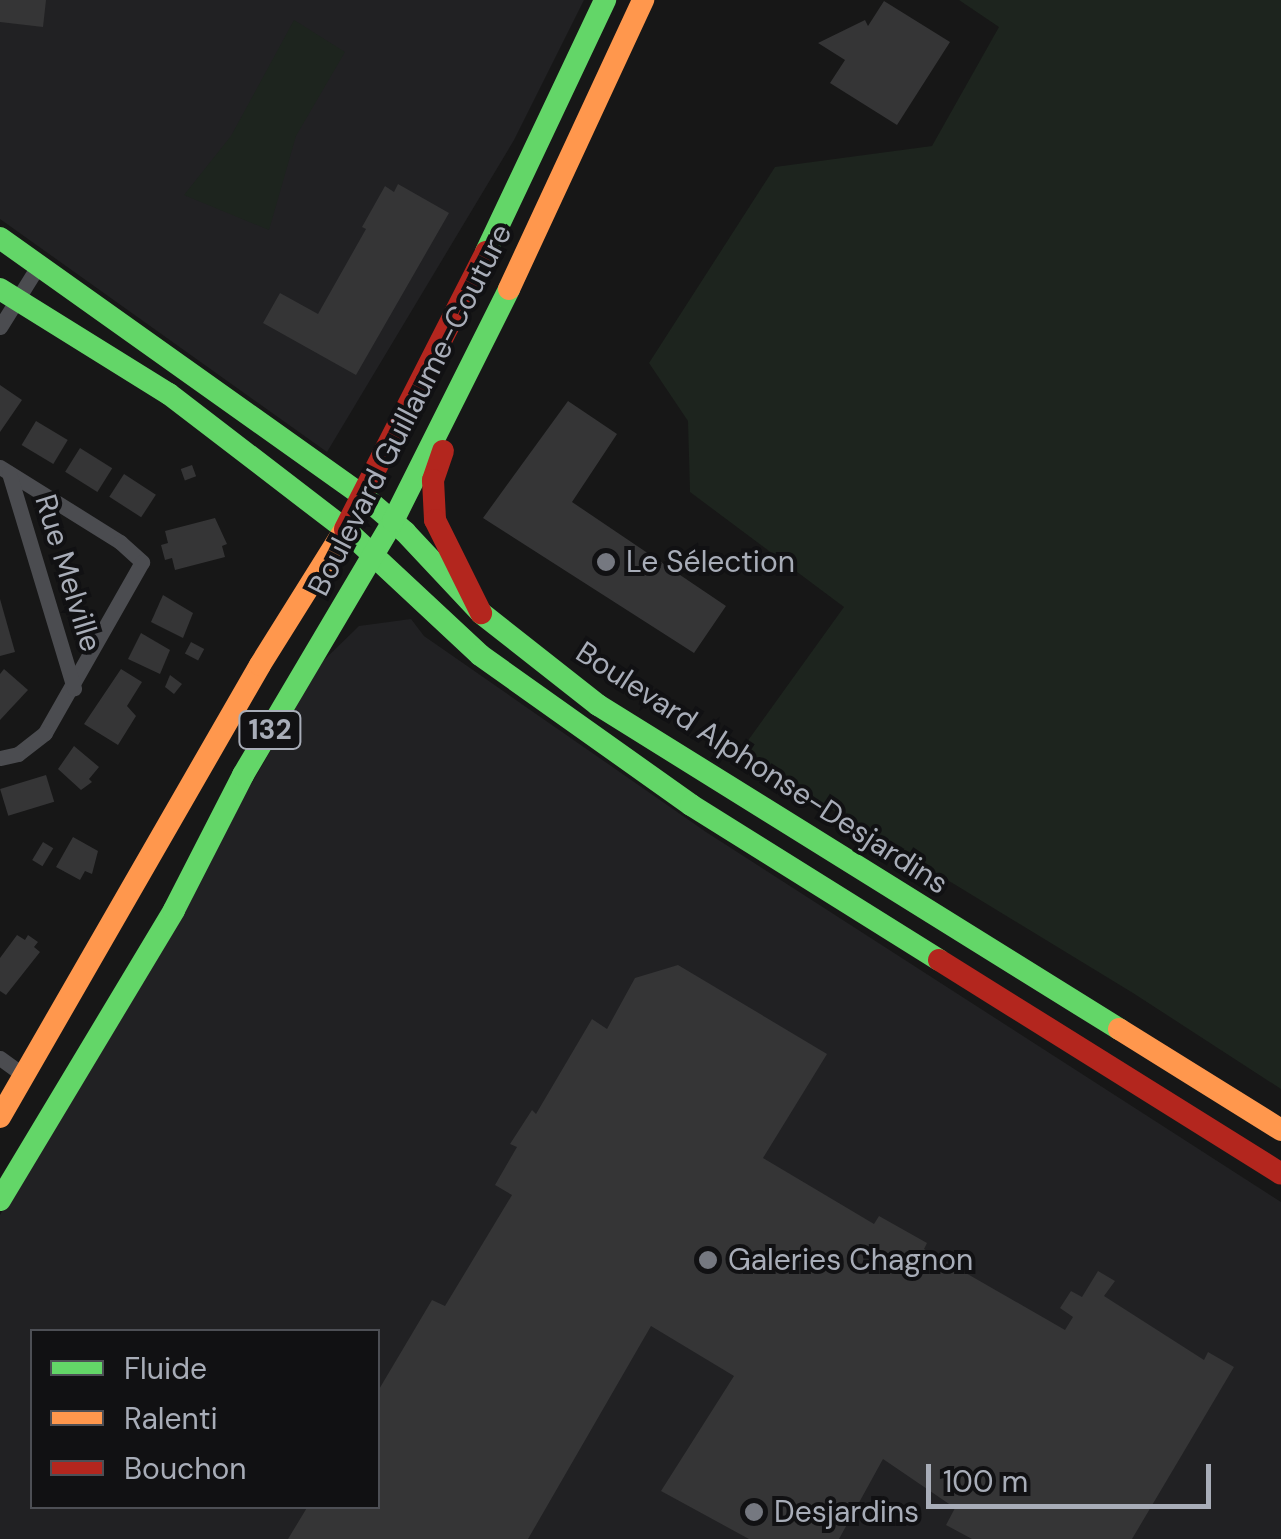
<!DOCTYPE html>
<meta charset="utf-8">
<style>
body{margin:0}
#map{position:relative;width:1281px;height:1539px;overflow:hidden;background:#171717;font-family:"DM Sans",sans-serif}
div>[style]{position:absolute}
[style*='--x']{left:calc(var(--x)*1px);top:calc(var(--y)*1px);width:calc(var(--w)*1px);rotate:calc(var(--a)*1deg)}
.built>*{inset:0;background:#212123}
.green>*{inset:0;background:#1d241e}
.building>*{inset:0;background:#353536;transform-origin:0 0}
.street>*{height:15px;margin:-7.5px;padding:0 7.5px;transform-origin:7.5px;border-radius:7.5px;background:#4b4c50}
.fast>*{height:22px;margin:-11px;padding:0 11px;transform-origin:11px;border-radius:11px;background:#63d668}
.slow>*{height:22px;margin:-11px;padding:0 11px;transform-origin:11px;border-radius:11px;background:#ff974d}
.jam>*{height:22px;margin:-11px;padding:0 11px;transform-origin:11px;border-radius:11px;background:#b3261e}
.dots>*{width:28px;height:28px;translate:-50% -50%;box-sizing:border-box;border:5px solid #111113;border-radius:50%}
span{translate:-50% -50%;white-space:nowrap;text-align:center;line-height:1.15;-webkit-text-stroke:8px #111113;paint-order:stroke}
.shield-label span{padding:2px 8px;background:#111113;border:2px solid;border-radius:8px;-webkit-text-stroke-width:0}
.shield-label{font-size:28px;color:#a8adb8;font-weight:700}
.street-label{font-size:30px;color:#a8adb8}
.poi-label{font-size:30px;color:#a8adb8}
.left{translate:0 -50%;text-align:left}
.legend{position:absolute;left:30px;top:1329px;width:350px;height:180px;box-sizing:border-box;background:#111113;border:2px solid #4d4f55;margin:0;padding:12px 18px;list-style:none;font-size:30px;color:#a8adb8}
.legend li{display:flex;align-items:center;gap:20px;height:50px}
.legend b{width:50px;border:2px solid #4d4f55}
.scale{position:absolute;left:926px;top:1464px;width:285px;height:45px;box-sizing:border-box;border:5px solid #a8adb8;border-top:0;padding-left:12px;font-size:30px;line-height:35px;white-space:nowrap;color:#a8adb8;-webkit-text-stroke:8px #111113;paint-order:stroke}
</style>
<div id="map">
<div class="built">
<i style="clip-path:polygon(0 0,584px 0,514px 140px,327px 452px,0 219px)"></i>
<i style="clip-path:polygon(evenodd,411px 619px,424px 636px,706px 832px,1281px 1202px,1281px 1539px,0 1539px,0 1215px,323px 661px,359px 626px,411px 619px,32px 1332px,378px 1332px,378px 1506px,32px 1506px,32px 1332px)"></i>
</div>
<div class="green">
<i style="clip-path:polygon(959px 0,1281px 0,1281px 1089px,1133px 993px,739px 753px,844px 607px,690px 492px,688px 421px,649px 363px,775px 167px,932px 146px,999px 27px)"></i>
<i style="clip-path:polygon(294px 20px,345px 52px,296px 136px,269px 230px,184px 195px,231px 136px)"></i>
</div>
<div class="building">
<i style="clip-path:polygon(0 0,46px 0,43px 27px,0 22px)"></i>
<i style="clip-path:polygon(884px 1px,950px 42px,897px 125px,830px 83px,845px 60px,818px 43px,865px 20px,868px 26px)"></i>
<i style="clip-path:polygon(398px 184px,449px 213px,356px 375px,263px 323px,280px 293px,318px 314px,366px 229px,362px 227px,385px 186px,394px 192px)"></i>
<i style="clip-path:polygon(0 385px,22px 400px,0 432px)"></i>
<i style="clip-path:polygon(568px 401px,617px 434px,572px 502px,726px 606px,694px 653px,483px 518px)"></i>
<i style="left:36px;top:421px;width:37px;height:28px;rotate:31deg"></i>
<i style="left:80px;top:448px;width:38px;height:28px;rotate:32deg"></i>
<i style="left:192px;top:465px;width:12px;height:12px;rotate:70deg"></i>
<i style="left:124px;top:474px;width:38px;height:27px;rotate:33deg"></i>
<i style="clip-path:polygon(215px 518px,227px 544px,222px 546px,225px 557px,175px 570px,172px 558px,165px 560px,161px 545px,168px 543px,165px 531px)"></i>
<i style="clip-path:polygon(163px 595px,193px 613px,183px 638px,151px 622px)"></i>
<i style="clip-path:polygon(0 599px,15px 652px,0 656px)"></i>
<i style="clip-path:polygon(141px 633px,170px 650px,160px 674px,128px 659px)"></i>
<i style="left:191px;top:642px;width:15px;height:13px;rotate:28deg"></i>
<i style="clip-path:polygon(4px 669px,28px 690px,0 720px,0 674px)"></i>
<i style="clip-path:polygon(121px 669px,142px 682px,127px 706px,136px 716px,118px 745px,84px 724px)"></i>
<i style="clip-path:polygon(170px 675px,182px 684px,174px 694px,165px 687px)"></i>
<i style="clip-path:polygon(74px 746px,99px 767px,89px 779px,92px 782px,81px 790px,58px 769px)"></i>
<i style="left:46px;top:775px;width:28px;height:48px;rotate:73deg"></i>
<i style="clip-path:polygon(73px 837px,98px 851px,92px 874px,85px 871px,80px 880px,56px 867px)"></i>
<i style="left:43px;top:842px;width:12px;height:21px;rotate:31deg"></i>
<i style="clip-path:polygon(17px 935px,25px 940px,28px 935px,38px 942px,34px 947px,40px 952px,6px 995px,0 991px,0 958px)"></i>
<i style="clip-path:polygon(678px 965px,827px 1054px,763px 1158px,874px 1224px,879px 1216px,927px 1243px,924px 1249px,1065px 1330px,1073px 1317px,1060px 1308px,1071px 1291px,1082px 1297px,1098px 1271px,1115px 1281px,1104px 1296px,1204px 1360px,1208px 1352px,1234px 1367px,1132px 1539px,972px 1539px,946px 1525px,955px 1508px,883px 1459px,839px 1539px,749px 1539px,661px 1491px,734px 1376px,651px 1326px,528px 1539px,288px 1539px,308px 1506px,378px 1506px,378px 1391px,432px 1300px,445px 1306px,512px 1195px,495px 1185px,517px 1147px,510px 1144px,532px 1110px,536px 1114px,592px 1019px,607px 1029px,635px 978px)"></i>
</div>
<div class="street">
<i style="--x:0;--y:327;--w:75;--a:-58"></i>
<i style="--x:0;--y:467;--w:142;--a:32"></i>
<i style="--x:120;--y:542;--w:30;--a:42"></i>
<i style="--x:142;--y:562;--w:197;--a:119.6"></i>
<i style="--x:45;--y:733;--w:34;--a:142"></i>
<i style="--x:18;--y:754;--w:18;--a:167"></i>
<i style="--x:9;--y:473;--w:225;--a:73.2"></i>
<i style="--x:0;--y:1058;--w:32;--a:36"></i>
</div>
<div class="fast">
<i style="--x:0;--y:238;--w:444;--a:35.4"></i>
<i style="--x:362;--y:495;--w:57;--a:40.7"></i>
<i style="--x:405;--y:532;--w:111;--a:46.8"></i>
<i style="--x:481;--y:613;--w:149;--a:38.2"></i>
<i style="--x:598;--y:705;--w:614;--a:31.88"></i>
<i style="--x:486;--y:252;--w:279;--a:-64.7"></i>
<i style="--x:0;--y:289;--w:199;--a:31.9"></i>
<i style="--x:169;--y:394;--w:222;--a:37.5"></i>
<i style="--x:345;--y:529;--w:185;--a:43"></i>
<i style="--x:480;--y:655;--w:259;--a:35.4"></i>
<i style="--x:691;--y:805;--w:292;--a:32"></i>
<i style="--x:0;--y:1200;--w:338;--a:-59"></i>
<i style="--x:174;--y:910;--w:152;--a:-62.9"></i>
<i style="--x:243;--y:775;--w:295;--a:-59.4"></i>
<i style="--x:393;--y:521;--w:259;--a:-63.4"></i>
</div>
<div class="slow">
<i style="--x:509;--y:289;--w:319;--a:-65.1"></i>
<i style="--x:1119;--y:1029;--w:191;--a:31.9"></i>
<i style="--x:0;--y:1117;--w:521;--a:-60.09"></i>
<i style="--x:260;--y:665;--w:160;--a:-58"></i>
</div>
<div class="jam">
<i style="--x:443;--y:451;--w:31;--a:109"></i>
<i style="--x:433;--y:480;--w:40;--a:87.1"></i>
<i style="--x:435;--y:520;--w:104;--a:63.7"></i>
<i style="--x:345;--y:529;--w:311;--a:-63"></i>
<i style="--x:939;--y:960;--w:403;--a:32"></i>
</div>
<div class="dots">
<i style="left:606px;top:562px;background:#757880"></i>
<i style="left:708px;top:1260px;background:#757880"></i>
<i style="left:754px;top:1512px;background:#757880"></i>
</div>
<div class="shield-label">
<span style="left:270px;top:730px">132</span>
</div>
<div class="street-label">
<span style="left:410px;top:410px;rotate:-63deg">Boulevard Guillaume-Couture</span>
<span style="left:68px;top:573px;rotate:73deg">Rue Melville</span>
<span style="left:762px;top:768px;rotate:33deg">Boulevard Alphonse-Desjardins</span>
</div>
<div class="poi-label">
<span class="left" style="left:626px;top:562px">Le Sélection</span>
<span class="left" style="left:728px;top:1260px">Galeries Chagnon</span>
<span class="left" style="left:774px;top:1512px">Desjardins</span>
</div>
<ul class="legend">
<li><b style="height:12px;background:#63d668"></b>Fluide</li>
<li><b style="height:12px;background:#ff974d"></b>Ralenti</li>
<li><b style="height:12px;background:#b3261e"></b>Bouchon</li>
</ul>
<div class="scale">100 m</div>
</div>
